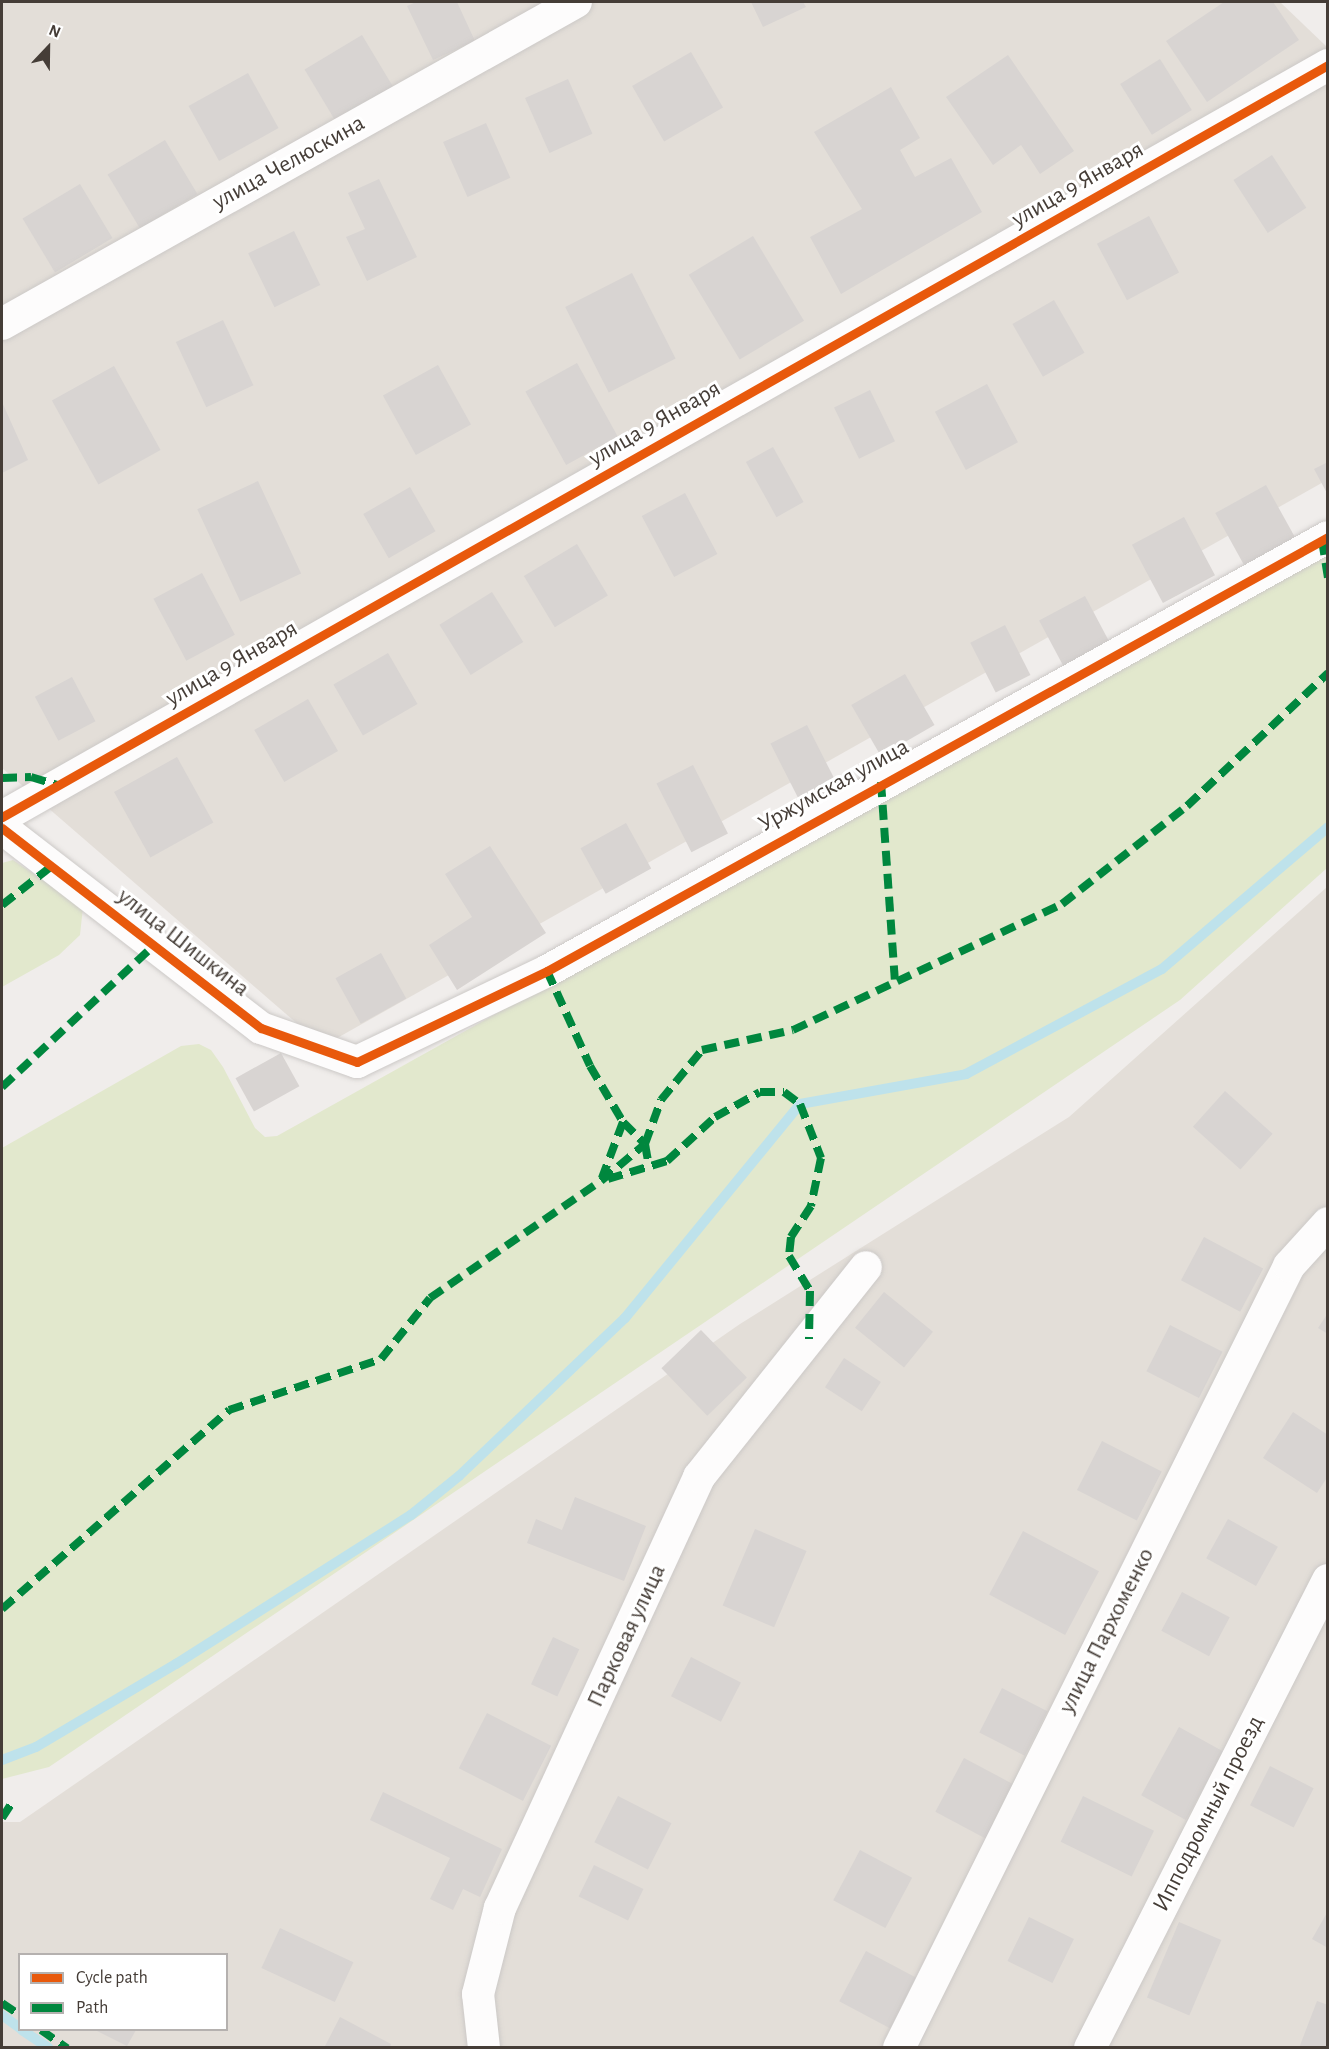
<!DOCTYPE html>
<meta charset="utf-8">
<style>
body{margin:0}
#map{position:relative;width:1329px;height:2049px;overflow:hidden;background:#f0edeb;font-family:"Alegreya Sans",sans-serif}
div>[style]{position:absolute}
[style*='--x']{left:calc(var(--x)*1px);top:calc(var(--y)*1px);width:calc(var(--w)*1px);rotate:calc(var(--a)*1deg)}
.residential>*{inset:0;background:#e3ded8}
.green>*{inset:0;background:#e2e8cd}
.stream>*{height:10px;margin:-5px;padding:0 5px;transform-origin:5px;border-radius:5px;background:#bee2eb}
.building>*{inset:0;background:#d8d4d2;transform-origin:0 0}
.roads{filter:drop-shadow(0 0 2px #ccc9c7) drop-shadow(0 0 2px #ccc9c7)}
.street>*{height:32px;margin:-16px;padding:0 16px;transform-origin:16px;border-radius:16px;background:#fdfcfc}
.quiet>*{height:8px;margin-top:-4px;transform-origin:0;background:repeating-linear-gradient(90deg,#00873e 0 15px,transparent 0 23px)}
.cycleway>*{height:9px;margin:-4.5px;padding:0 4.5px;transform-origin:4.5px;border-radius:4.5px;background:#e8590c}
span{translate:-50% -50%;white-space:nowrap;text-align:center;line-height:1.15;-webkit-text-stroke:6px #fff;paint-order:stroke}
.street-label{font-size:24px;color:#453d37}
.frame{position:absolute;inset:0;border:3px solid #453d37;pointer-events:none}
.legend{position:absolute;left:18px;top:1953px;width:210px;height:78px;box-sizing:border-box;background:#fff;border:2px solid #b5b1af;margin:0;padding:8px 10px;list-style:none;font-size:18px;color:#453d37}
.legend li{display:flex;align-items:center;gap:12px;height:30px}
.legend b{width:30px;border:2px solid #b5b1af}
.north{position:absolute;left:18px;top:18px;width:60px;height:60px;-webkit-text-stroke:4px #fff;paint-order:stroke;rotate:22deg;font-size:16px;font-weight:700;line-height:24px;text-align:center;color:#453d37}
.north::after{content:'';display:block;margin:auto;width:21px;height:27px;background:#453d37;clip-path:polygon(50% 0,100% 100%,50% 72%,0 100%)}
</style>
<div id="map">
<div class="residential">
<i style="clip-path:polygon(2px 2px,1280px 2px,1327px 47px,1327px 480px,323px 1046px,2px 768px)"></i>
<i style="clip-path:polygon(evenodd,1327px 887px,1327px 2047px,2px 2047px,2px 1822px,20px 1822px,740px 1324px,1069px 1117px,1327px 887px,20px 1954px,226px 1954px,226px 2030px,20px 2030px,20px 1954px)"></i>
</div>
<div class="green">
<i style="clip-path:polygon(1327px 550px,1327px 868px,1180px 1000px,49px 1767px,2px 1779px,2px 1148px,181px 1046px,199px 1044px,211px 1050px,223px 1067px,255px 1128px,265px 1137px,277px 1136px)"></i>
<i style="clip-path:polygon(13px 860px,83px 907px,80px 935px,59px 955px,2px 987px,2px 863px)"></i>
</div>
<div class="stream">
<i style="--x:2;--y:1760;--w:36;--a:-21"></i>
<i style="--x:36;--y:1747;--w:163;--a:-30.7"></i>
<i style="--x:176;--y:1664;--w:278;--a:-32.4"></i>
<i style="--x:411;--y:1515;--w:62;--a:-39.1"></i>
<i style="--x:459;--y:1476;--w:229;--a:-43.6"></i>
<i style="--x:625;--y:1318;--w:276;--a:-50.7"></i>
<i style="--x:800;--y:1104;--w:169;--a:-10.2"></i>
<i style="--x:966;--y:1074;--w:222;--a:-28.2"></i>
<i style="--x:1162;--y:969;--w:218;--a:-40.5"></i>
<i style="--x:2;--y:2015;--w:22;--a:36"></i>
<i style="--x:22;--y:2030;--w:32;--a:34"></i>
</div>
<div class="building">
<i style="clip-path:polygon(416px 2px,457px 2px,475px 41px,433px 60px,407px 6px)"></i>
<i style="clip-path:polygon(751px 2px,803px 2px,806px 7px,763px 27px)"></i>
<i style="clip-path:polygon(1224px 2px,1273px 2px,1299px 40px,1207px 102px,1166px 41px)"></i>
<i style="left:362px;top:35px;width:63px;height:67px;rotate:59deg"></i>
<i style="left:691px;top:52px;width:64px;height:68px;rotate:60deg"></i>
<i style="clip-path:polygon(1008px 55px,1074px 151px,1040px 174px,1021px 145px,993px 165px,946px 97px)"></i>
<i style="left:1160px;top:59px;width:60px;height:47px;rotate:58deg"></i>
<i style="left:248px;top:73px;width:63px;height:68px;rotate:61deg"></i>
<i style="left:568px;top:79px;width:60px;height:47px;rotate:66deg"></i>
<i style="clip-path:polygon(891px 87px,920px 138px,900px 150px,915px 177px,951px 158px,982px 212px,841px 294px,810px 237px,862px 209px,814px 132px)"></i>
<i style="left:486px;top:123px;width:60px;height:47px;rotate:66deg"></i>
<i style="left:165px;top:140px;width:63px;height:67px;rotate:59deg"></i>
<i style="left:1272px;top:155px;width:63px;height:46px;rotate:57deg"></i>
<i style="clip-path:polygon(379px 179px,417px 257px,367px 281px,346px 237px,365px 229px,348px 193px)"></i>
<i style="left:80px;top:184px;width:63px;height:67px;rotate:59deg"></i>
<i style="left:1149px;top:216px;width:64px;height:59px;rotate:62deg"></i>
<i style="left:294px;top:231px;width:60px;height:51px;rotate:64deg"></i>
<i style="left:753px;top:236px;width:99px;height:75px;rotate:59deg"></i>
<i style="left:632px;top:273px;width:96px;height:75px;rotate:63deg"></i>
<i style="left:1054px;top:300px;width:61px;height:48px;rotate:60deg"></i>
<i style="left:223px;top:320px;width:72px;height:52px;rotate:65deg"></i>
<i style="left:577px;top:363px;width:84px;height:59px;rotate:61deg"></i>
<i style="left:438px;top:365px;width:68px;height:63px;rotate:61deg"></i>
<i style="left:114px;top:366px;width:96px;height:71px;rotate:61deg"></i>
<i style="left:987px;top:384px;width:66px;height:59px;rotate:62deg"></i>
<i style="left:870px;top:390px;width:57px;height:40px;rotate:64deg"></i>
<i style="clip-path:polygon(2px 402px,28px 460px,2px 473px)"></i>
<i style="left:773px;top:447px;width:63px;height:31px;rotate:61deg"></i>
<i style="clip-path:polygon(1328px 462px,1328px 495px,1314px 469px)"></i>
<i style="left:258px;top:481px;width:102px;height:67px;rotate:65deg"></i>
<i style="left:1266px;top:485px;width:65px;height:58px;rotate:61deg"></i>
<i style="left:410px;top:487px;width:51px;height:54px;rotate:60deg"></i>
<i style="left:685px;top:493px;width:69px;height:49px;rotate:62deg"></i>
<i style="left:1184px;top:517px;width:66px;height:59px;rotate:62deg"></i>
<i style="left:577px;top:544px;width:60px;height:62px;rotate:59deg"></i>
<i style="left:202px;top:573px;width:70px;height:55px;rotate:62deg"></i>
<i style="left:492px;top:592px;width:59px;height:62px;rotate:58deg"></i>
<i style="left:1085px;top:596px;width:52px;height:52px;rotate:62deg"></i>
<i style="left:1005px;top:625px;width:56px;height:39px;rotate:63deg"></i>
<i style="left:388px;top:653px;width:59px;height:63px;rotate:60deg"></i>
<i style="left:905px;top:674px;width:59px;height:62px;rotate:60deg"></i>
<i style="left:72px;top:677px;width:50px;height:42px;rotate:62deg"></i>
<i style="left:308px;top:699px;width:60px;height:62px;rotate:60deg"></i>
<i style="left:807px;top:725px;width:77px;height:41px;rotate:63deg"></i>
<i style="left:177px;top:757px;width:75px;height:72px;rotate:61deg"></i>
<i style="left:693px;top:765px;width:77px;height:41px;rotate:63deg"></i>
<i style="left:626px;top:823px;width:52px;height:52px;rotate:61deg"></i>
<i style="clip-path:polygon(490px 846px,546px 933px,457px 990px,429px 945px,472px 917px,445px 874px)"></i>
<i style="left:381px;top:953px;width:52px;height:52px;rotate:61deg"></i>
<i style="left:281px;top:1053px;width:38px;height:52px;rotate:61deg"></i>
<i style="left:1225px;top:1091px;width:64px;height:48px;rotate:42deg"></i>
<i style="left:1204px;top:1237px;width:67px;height:49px;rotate:28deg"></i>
<i style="left:884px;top:1292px;width:63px;height:46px;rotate:39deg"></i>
<i style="clip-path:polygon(1328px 1313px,1328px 1334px,1318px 1328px)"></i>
<i style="left:1170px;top:1325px;width:59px;height:52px;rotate:27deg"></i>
<i style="left:701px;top:1330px;width:66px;height:55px;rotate:46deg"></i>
<i style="left:844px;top:1358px;width:44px;height:35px;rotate:33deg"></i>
<i style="clip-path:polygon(1293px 1412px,1328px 1435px,1328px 1476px,1317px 1493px,1263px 1458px)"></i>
<i style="left:1102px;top:1441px;width:67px;height:55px;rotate:27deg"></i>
<i style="clip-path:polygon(575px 1497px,646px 1526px,624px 1581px,527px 1543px,536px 1519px,562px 1530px)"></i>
<i style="left:1228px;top:1519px;width:57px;height:45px;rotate:29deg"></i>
<i style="left:755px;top:1529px;width:56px;height:83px;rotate:23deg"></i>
<i style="left:1023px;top:1531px;width:86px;height:72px;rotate:28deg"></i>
<i style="left:1182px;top:1592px;width:54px;height:44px;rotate:28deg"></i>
<i style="left:553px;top:1637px;width:29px;height:52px;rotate:25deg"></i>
<i style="left:691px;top:1657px;width:56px;height:44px;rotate:27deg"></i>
<i style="left:1002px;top:1688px;width:51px;height:50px;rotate:27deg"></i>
<i style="left:487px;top:1713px;width:72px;height:62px;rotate:27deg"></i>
<i style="left:1179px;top:1727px;width:51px;height:78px;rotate:29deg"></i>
<i style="left:964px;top:1758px;width:61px;height:61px;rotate:28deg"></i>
<i style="left:1270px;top:1766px;width:49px;height:44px;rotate:27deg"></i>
<i style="clip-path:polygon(383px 1792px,502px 1849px,480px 1897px,463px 1889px,453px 1910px,430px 1899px,450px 1858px,370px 1820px)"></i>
<i style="left:618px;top:1796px;width:60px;height:52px;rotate:27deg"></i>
<i style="left:1083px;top:1796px;width:79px;height:51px;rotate:26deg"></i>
<i style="left:860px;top:1850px;width:59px;height:57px;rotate:28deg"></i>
<i style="left:594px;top:1865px;width:55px;height:35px;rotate:26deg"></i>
<i style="clip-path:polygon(1328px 1911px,1328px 1948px,1312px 1939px)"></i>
<i style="left:1029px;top:1917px;width:50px;height:49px;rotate:26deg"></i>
<i style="left:1179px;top:1922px;width:46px;height:82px;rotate:23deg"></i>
<i style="left:280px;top:1928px;width:81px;height:44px;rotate:25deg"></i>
<i style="left:866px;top:1951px;width:59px;height:57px;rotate:28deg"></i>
<i style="clip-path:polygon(1317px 2001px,1328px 2005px,1328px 2048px,1299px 2048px)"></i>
<i style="clip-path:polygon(340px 2017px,391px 2044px,390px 2048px,324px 2048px)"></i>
<i style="clip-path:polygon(95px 2030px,136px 2030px,127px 2046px)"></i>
</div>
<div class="roads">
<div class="street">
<i style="--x:2;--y:324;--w:658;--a:-29.29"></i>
<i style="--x:2;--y:817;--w:1524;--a:-29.56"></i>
<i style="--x:2;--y:828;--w:327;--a:37.7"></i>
<i style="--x:261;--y:1028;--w:102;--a:19.5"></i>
<i style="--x:357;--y:1062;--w:211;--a:-25.6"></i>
<i style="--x:547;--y:971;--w:893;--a:-29.06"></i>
<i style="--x:484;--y:2048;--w:54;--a:-96.3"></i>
<i style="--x:478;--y:1994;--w:89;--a:-75.7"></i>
<i style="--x:500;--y:1908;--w:475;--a:-65.2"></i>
<i style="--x:699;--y:1477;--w:268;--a:-51.5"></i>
<i style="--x:899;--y:2048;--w:874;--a:-63.49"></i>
<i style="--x:1289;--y:1266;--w:58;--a:-47.8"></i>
<i style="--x:1090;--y:2048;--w:525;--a:-63.04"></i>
</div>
</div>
<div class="quiet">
<i style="--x:1322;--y:540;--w:38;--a:81"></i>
<i style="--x:2;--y:778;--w:29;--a:-2"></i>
<i style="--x:31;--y:777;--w:27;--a:17"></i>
<i style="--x:881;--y:782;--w:198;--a:86"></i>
<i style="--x:2;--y:905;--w:63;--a:-38"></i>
<i style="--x:547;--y:971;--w:104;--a:65.6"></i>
<i style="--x:590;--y:1066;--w:65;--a:59.5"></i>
<i style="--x:623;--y:1122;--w:60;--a:110.6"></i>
<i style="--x:2;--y:1087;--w:207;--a:-43"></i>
<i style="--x:623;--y:1122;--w:31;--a:45"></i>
<i style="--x:645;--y:1144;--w:22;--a:80"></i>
<i style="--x:608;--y:1179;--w:62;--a:-17"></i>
<i style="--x:667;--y:1161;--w:65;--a:-42.5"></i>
<i style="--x:715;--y:1117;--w:51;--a:-29.1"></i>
<i style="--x:760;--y:1092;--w:24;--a:0"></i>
<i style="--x:784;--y:1092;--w:20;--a:37"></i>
<i style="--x:800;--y:1104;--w:58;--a:68.7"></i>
<i style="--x:821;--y:1158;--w:49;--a:101.8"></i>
<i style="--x:811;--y:1206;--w:37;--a:123"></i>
<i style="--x:791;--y:1237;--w:19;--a:96"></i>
<i style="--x:789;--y:1256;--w:41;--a:59"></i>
<i style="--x:810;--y:1291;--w:48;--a:91.2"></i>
<i style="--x:2;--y:1609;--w:302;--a:-41.2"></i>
<i style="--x:229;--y:1410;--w:160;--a:-18.5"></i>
<i style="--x:381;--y:1359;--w:78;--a:-51.2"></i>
<i style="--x:430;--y:1298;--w:207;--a:-34.4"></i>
<i style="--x:601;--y:1181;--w:57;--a:-40.1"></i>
<i style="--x:645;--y:1144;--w:47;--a:-70"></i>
<i style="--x:661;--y:1100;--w:65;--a:-50.6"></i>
<i style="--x:702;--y:1050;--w:93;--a:-12.4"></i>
<i style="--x:793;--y:1030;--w:297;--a:-25.1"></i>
<i style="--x:1062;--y:904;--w:159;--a:-38.1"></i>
<i style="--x:1187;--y:806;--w:194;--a:-43.3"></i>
<i style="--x:2;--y:1818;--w:20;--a:-57"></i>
<i style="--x:2;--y:2003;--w:22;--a:34"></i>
<i style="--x:41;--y:2030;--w:32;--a:35"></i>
</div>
<div class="cycleway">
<i style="--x:2;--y:817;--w:1524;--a:-29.56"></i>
<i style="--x:2;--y:828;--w:327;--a:37.7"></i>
<i style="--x:261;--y:1028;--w:102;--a:19.5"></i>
<i style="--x:357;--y:1062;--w:211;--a:-25.6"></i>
<i style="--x:547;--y:971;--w:893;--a:-29.06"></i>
</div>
<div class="street-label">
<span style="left:289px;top:163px;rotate:-29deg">улица Челюскина</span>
<span style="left:1078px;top:185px;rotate:-30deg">улица 9 Января</span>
<span style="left:655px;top:424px;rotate:-30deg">улица 9 Января</span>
<span style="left:232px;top:664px;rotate:-30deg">улица 9 Января</span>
<span style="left:834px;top:786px;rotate:-29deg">Уржумская улица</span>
<span style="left:183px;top:943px;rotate:38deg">улица Шишкина</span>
<span style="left:1107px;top:1631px;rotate:-63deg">улица Пархоменко</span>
<span style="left:627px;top:1636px;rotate:-65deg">Парковая улица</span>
<span style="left:1209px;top:1814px;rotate:-63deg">Ипподромный проезд</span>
</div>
<div class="frame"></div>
<ul class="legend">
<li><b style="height:8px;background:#e8590c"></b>Cycle path</li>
<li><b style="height:8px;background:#00873e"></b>Path</li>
</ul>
<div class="north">N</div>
</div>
